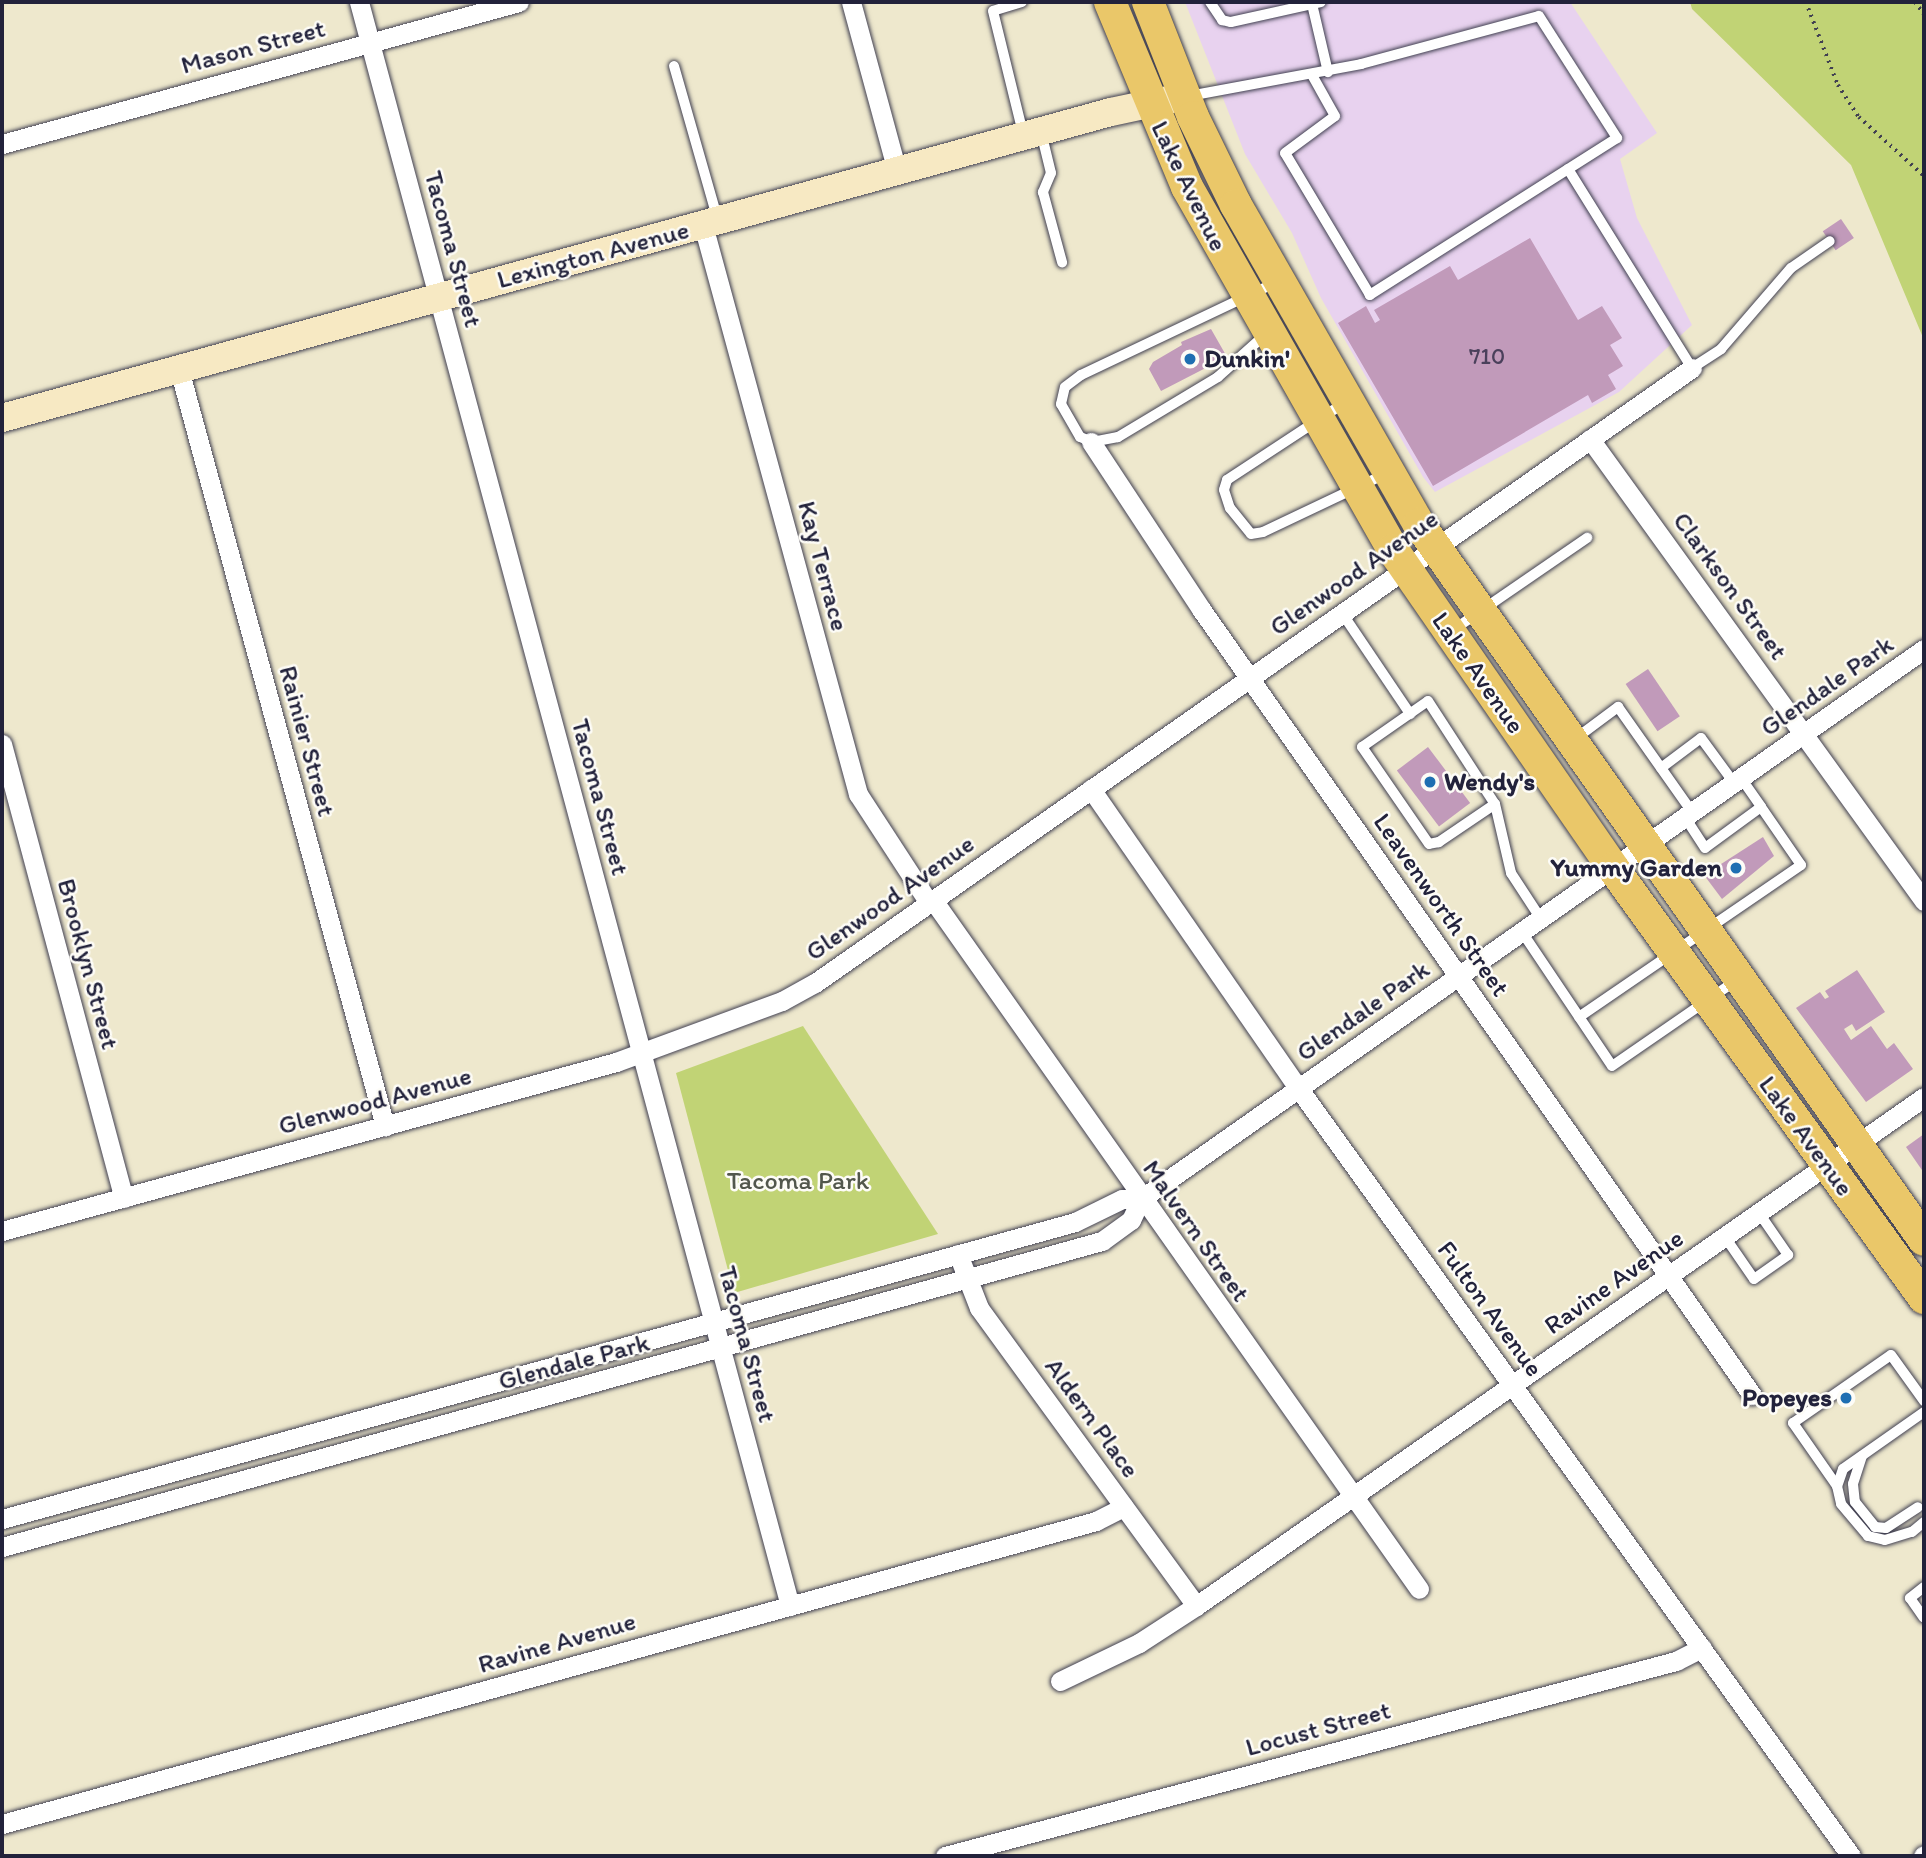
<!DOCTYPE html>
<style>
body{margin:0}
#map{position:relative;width:1926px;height:1858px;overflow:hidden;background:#eee8cd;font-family:Itim,sans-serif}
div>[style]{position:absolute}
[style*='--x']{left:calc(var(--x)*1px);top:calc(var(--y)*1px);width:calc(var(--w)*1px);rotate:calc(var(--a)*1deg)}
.built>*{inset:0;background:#e8d2ef}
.green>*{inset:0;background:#c1d375}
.building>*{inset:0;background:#c19aba;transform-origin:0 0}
.path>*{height:3.5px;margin-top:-1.75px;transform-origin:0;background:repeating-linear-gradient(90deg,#414051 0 2px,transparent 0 7px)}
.roads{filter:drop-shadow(0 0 2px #414051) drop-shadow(0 0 2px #414051)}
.lane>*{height:10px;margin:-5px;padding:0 5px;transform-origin:5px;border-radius:5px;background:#fff}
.street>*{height:19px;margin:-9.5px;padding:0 9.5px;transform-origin:9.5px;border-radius:9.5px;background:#fff}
.secondary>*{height:28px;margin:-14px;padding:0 14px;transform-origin:14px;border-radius:14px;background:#f7e9c3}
.primary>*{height:32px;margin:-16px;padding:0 16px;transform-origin:16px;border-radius:16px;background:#eac769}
.dots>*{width:19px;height:19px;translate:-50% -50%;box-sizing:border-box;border:4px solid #fdfcf7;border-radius:50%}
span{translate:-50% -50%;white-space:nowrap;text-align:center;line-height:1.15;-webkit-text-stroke:5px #fdfcf7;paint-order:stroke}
.number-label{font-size:23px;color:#4a405b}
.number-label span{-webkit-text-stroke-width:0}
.street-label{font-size:26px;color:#22223b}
.poi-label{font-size:26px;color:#22223b;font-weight:700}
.left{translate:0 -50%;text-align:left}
.right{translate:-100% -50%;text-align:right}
.park-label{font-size:26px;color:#52574c}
.frame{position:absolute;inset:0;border:4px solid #22223b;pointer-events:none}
</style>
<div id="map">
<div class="built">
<i style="clip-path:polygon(1185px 2px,1570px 2px,1657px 133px,1620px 159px,1637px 218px,1692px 325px,1619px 392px,1435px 492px,1423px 477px,1321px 298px,1292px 233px,1245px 154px)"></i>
</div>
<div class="green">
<i style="clip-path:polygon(1690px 2px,1924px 2px,1924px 340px,1851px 165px,1692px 9px)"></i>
<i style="clip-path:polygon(803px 1026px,938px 1234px,734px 1293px,676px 1073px)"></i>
</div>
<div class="building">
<i style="left:1841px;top:219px;width:23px;height:22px;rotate:56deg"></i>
<i style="clip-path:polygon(1530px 238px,1578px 320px,1602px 306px,1622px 338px,1610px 345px,1623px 366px,1608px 375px,1616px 389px,1592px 403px,1588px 395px,1433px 486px,1338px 323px,1366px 306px,1375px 323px,1380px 320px,1374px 310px,1450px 266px,1458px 280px)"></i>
<i style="clip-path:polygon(1211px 329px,1227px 357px,1161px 391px,1149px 369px,1153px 362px,1182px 345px,1181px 342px)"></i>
<i style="left:1648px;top:669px;width:57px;height:27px;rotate:56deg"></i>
<i style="left:1428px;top:747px;width:70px;height:39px;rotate:53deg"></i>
<i style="clip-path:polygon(1763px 837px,1774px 856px,1722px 899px,1704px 875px)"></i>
<i style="clip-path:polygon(1857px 970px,1885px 1012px,1856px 1031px,1852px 1024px,1844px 1029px,1851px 1040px,1871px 1026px,1887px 1049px,1894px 1043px,1913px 1069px,1866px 1102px,1796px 1008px,1820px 992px,1825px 999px,1829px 997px,1825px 991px)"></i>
<i style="clip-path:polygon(1924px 1134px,1924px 1173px,1906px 1147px)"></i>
</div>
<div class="path">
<i style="--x:1806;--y:2;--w:89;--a:68.9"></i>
<i style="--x:1838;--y:85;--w:38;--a:57"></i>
<i style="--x:1859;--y:117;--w:88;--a:42.2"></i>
<i style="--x:1830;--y:2;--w:6;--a:0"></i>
<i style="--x:1915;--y:2;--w:15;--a:53"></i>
</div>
<div class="roads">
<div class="lane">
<i style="--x:1022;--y:2;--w:30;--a:163"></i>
<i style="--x:993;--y:11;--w:126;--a:76.2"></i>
<i style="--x:1210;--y:2;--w:22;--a:56"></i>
<i style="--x:1222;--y:20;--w:9;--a:13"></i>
<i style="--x:1231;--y:22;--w:92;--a:-12.5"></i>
<i style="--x:1312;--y:4;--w:70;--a:76.8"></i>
<i style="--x:674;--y:66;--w:157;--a:74.1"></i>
<i style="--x:1189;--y:96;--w:175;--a:-10.5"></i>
<i style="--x:1361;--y:64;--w:184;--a:-15.1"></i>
<i style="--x:1539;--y:16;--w:145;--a:57.4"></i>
<i style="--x:1617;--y:138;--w:293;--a:147.6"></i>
<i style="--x:1370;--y:295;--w:165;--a:-120.9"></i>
<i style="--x:1285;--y:153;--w:62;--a:-36.5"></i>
<i style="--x:1335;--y:116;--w:47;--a:-119.3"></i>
<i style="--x:1041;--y:132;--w:42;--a:76.3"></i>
<i style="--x:1051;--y:173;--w:21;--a:113"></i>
<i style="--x:1043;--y:192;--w:73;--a:74.8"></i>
<i style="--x:1568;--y:169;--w:234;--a:58.1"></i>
<i style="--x:1692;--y:368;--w:35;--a:-33"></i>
<i style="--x:1721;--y:349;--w:107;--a:-49.2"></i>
<i style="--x:1791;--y:268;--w:47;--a:-34.7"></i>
<i style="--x:1267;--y:333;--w:66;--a:138.1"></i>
<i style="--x:1218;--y:377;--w:117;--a:149"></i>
<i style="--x:1118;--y:437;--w:26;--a:169"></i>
<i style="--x:1092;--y:442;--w:13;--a:-157"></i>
<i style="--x:1080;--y:437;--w:38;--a:-120"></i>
<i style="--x:1061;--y:404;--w:17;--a:-77"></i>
<i style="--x:1065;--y:387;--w:20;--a:-37"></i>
<i style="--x:1081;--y:375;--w:215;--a:-25.4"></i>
<i style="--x:1344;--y:403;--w:140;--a:146.7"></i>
<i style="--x:1227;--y:480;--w:10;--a:107"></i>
<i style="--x:1224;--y:490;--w:19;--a:72"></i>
<i style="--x:1230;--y:508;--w:33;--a:51"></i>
<i style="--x:1251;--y:534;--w:12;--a:-9"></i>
<i style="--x:1263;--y:532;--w:137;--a:-25.4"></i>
<i style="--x:1342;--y:613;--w:122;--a:56"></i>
<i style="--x:1453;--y:630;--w:163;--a:-34.5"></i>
<i style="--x:1575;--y:739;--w:54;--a:-36.7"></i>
<i style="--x:1618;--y:707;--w:128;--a:54.8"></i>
<i style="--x:1661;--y:768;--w:50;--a:-36.9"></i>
<i style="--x:1701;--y:738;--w:56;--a:53.7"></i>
<i style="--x:1741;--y:778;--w:35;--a:55"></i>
<i style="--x:1495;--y:804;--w:68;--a:145.8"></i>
<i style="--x:1439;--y:842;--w:10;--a:169"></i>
<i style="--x:1429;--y:844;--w:118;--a:-124.6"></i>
<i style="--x:1362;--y:747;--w:80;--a:-34.9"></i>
<i style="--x:1428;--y:701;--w:123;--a:57"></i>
<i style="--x:1495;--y:804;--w:71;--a:76.9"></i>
<i style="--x:1511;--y:873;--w:55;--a:56.9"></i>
<i style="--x:1522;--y:932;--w:161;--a:56.1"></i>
<i style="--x:1612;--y:1066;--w:150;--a:-34.6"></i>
<i style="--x:1579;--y:1017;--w:269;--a:-34.4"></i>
<i style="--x:1801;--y:865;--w:70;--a:-124.6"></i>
<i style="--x:1761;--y:807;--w:69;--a:143.8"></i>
<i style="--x:1705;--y:848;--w:37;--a:-123"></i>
<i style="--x:1725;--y:1237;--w:51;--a:55.4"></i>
<i style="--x:1754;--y:1279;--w:42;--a:-35.2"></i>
<i style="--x:1788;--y:1255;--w:51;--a:-124.6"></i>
<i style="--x:1924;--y:1412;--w:99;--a:144.9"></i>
<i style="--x:1843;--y:1469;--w:18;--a:109"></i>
<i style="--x:1837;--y:1486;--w:18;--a:77"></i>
<i style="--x:1841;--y:1504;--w:42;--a:49.8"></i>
<i style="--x:1868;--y:1536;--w:17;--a:13"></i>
<i style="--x:1885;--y:1540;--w:28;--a:-17"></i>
<i style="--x:1912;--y:1532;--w:16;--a:-40"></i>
<i style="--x:1862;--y:1456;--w:29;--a:108"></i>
<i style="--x:1853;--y:1484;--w:18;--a:84"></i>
<i style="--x:1855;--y:1502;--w:32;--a:51"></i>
<i style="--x:1875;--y:1527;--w:11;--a:5"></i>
<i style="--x:1886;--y:1528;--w:38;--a:-33"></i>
<i style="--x:1837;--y:1486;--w:77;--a:-124.9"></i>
<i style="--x:1793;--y:1423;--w:119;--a:-34.8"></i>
<i style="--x:1891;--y:1355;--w:57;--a:54.3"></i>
<i style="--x:1924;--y:1587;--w:18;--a:142"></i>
<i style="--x:1910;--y:1598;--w:24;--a:55"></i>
</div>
<div class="street">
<i style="--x:359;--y:2;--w:1661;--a:74.96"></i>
<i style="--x:851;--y:2;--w:175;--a:74.8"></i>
<i style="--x:2;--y:144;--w:536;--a:-15.36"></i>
<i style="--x:703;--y:225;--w:590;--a:74.76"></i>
<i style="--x:858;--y:794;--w:130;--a:56.9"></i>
<i style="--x:179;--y:369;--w:785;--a:74.78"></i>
<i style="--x:1590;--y:439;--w:570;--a:54.14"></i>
<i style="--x:1091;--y:442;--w:200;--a:56.6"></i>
<i style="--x:1201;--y:609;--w:960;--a:54.97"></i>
<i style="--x:2;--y:744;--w:470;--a:75"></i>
<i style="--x:1091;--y:789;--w:365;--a:55.3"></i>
<i style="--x:1299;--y:1089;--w:945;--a:54.26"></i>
<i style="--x:933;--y:900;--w:843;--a:54.8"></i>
<i style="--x:2;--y:1231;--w:637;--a:-15.39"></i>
<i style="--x:616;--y:1062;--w:177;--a:-20.2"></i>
<i style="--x:782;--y:1001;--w:38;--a:-29"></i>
<i style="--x:815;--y:983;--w:1071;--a:-35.04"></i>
<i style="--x:958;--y:1254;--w:58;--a:68.7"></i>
<i style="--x:979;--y:1308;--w:369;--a:53.9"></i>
<i style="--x:2;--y:1519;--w:1113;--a:-15.47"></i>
<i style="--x:1075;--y:1222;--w:52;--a:-26.1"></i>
<i style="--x:1122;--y:1199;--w:19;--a:0"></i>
<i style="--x:2;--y:1547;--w:1142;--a:-15.55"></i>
<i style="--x:1102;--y:1241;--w:36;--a:-36"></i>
<i style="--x:1131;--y:1220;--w:23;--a:-65"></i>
<i style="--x:1141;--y:1199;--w:957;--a:-35.09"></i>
<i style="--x:1060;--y:1681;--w:88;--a:-25.7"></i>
<i style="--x:1139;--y:1643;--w:68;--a:-33"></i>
<i style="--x:1196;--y:1606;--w:888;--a:-34.96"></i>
<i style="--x:2;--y:1824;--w:1135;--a:-15.48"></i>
<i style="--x:1096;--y:1521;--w:31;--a:-27"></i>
<i style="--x:945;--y:1856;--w:757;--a:-14.94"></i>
<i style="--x:1676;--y:1661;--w:29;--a:-27"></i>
<i style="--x:1923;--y:1856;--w:1;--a:-45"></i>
</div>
<div class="secondary">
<i style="--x:2;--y:418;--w:1150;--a:-15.43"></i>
<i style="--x:1111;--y:112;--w:62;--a:-12"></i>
</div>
<div class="primary">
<i style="--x:1110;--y:2;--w:200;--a:67.4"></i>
<i style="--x:1187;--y:187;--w:417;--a:60.4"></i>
<i style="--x:1393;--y:550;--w:387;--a:55.3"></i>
<i style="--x:1613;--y:868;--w:531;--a:54.12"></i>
<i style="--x:1148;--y:2;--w:123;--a:68.6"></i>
<i style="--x:1193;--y:117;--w:98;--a:64"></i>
<i style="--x:1236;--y:205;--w:368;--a:60.2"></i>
<i style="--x:1419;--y:524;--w:876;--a:54.8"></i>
</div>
</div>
<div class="dots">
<i style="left:1190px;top:359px;background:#1f6fb2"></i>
<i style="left:1430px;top:782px;background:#1f6fb2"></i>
<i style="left:1736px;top:868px;background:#1f6fb2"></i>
<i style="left:1846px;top:1398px;background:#1f6fb2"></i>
</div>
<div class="number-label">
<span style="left:1487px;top:356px">710</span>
</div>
<div class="street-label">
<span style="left:253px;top:47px;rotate:-15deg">Mason Street</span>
<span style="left:1189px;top:186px;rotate:64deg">Lake Avenue</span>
<span style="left:453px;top:249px;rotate:75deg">Tacoma Street</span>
<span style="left:593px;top:255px;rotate:-15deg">Lexington Avenue</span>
<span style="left:823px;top:566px;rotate:75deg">Kay Terrace</span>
<span style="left:1354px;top:573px;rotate:-35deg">Glenwood Avenue</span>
<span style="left:1730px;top:586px;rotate:54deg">Clarkson Street</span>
<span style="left:1478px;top:673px;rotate:55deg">Lake Avenue</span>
<span style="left:1827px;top:686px;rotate:-35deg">Glendale Park</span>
<span style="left:307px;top:741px;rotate:75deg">Rainier Street</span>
<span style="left:600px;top:797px;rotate:75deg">Tacoma Street</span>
<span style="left:890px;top:898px;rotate:-35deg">Glenwood Avenue</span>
<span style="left:1441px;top:905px;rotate:55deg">Leavenworth Street</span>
<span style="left:88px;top:964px;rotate:75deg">Brooklyn Street</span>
<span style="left:1363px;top:1011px;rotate:-35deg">Glendale Park</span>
<span style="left:375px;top:1101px;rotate:-15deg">Glenwood Avenue</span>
<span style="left:1806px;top:1136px;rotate:54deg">Lake Avenue</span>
<span style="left:1196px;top:1231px;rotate:55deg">Malvern Street</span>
<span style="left:1614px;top:1282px;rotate:-35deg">Ravine Avenue</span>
<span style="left:1490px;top:1309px;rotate:54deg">Fulton Avenue</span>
<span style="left:747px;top:1344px;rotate:75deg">Tacoma Street</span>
<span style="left:574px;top:1362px;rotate:-15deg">Glendale Park</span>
<span style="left:1092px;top:1418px;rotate:54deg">Aldern Place</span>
<span style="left:557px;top:1643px;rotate:-16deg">Ravine Avenue</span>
<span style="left:1318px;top:1729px;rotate:-15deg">Locust Street</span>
</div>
<div class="poi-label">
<span class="left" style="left:1204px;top:359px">Dunkin'</span>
<span class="left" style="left:1444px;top:782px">Wendy's</span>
<span class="right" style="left:1722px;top:868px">Yummy Garden</span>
<span class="right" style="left:1832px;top:1398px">Popeyes</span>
</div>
<div class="park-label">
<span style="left:798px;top:1181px">Tacoma Park</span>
</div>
<div class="frame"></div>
</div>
